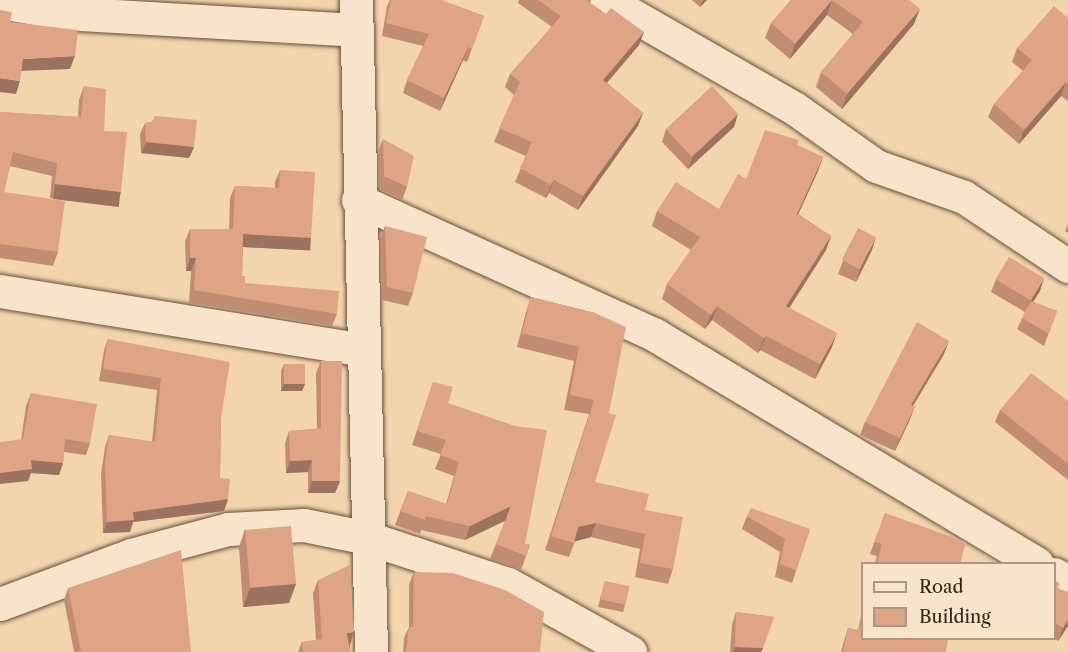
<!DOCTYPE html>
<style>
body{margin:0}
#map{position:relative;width:1068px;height:652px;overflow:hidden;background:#f2d5ad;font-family:"Libre Caslon Text",serif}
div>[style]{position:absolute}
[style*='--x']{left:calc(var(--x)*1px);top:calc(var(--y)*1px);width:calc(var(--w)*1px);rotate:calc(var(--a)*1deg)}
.roads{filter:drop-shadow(0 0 2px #68503a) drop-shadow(0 0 2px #68503a)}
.minor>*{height:33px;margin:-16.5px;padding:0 16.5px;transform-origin:16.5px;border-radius:16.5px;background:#f7e4ca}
.wall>*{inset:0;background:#c08d73}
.shaded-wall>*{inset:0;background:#9c735e;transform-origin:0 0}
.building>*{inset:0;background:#dfa486;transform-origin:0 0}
span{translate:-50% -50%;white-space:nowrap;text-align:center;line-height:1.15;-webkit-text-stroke:4.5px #f7e4ca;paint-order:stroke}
.legend{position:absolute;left:861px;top:562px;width:195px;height:78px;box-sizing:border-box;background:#f7e4ca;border:2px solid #ab9781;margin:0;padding:8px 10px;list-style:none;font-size:18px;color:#3a2313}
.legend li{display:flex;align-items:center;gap:12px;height:30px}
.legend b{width:30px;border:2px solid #ab9781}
</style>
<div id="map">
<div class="roads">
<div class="minor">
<i style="--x:356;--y:0;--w:652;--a:88.68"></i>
<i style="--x:606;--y:0;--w:217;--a:29.9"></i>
<i style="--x:794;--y:108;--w:100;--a:35.3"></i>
<i style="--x:876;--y:166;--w:93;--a:19.4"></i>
<i style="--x:964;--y:197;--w:125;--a:33.6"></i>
<i style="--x:0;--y:2;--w:64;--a:9.9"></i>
<i style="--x:63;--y:13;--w:293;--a:3.3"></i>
<i style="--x:358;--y:200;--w:326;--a:24.4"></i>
<i style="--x:655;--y:335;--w:445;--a:30.9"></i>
<i style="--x:0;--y:291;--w:368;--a:9.2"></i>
<i style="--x:1054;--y:574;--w:16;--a:30"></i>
<i style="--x:0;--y:604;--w:140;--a:-20.5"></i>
<i style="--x:131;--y:555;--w:100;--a:-15"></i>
<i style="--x:228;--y:529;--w:76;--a:-3"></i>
<i style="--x:304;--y:525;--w:65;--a:11.5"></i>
<i style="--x:368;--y:538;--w:147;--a:18.2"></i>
<i style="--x:508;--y:584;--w:140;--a:29.1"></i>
</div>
</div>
<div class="wall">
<i style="clip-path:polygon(390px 0,441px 0,484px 16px,467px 62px,463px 60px,440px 111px,403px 93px,407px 80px,423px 46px,382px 36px,387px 6px)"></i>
<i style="clip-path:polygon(519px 0,586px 0,606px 14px,644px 32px,639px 45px,607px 83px,643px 113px,638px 126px,578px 210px,549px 193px,546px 198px,515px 182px,526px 156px,494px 142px,514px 95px,505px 87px,510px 74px,552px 27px,518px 3px)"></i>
<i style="clip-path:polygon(692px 0,707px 0,700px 7px)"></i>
<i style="clip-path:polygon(791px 0,909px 0,914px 24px,842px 109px,816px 87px,821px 72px,853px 34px,827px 15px,790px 59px,765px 38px,771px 23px)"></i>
<i style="clip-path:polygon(1068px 18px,1068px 101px,1061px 96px,1019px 144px,988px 117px,994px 104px,1023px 71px,1012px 62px,1017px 48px)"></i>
<i style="clip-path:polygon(84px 86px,104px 131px,121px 192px,116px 206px,50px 198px,52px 176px,10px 166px,4px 192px,58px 252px,53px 266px,0 258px,0 112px,78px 117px,79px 100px)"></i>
<i style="clip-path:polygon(155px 116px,194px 147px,189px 158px,141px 153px,140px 134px,145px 123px,152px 122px)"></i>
<i style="clip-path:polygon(734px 127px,688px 169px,662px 142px,666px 129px)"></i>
<i style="clip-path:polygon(383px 139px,407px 187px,402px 200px,379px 189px,378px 152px)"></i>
<i style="clip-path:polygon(797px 145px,823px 157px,818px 171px,798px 214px,831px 236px,826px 250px,789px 308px,832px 347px,815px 379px,760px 350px,758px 353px,712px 320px,705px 329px,662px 299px,667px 284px,691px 250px,652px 226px,657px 211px,719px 209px,746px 179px)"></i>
<i style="clip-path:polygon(280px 170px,311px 238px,306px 250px,243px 247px,242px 276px,245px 283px,337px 314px,332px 326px,189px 303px,191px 271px,186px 271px,185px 241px,190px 229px,229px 229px,230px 198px,235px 186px,275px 188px,275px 182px)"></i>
<i style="clip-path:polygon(1068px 224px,1068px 233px,1065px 231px)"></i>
<i style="clip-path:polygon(385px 226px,413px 293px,408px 306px,382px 300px,380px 239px)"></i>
<i style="clip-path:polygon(872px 250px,856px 282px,838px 274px,843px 261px)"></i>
<i style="clip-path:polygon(996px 279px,1040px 291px,1033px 302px,1057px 311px,1044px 346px,1017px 329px,1025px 312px,991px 292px)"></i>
<i style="clip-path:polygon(531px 297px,595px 313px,595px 482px,645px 510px,673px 569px,668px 584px,635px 577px,640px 549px,591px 537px,575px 541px,569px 557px,545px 550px,589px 414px,564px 410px,574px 361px,517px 347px,526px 312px)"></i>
<i style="clip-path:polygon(108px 339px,221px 418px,220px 478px,228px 499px,224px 511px,133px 522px,130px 532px,103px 533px,101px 474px,105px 447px,109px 435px,152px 442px,157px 390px,99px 381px,104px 350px)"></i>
<i style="clip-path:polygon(944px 354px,913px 406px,915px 406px,910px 419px,895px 451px,860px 435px,865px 422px)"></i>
<i style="clip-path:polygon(321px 361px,340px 481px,335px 493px,308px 493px,308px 472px,286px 473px,285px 443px,289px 431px,317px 429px,316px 373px)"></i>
<i style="clip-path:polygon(284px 364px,305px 384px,302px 391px,281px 391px,281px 371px)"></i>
<i style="clip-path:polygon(433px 382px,448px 403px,525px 544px,530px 545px,521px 570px,490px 559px,505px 521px,465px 540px,421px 530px,420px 534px,395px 525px,408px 491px,446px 504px,454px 476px,435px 469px,441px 454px,412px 445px)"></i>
<i style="clip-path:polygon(31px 393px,90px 443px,86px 455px,64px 452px,63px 463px,59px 475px,31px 473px,28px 481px,21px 440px,26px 406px)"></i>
<i style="clip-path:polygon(1068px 401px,1068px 480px,995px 422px,1000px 410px)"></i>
<i style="clip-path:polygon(885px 513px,960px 564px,875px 564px,877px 556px,870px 554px)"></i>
<i style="clip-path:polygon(747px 516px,810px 529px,792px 583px,775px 577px,780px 552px,742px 529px)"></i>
<i style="clip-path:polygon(245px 529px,296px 584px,289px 603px,243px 607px,239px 547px)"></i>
<i style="clip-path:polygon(414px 572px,540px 652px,403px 652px,404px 638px,409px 627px,409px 584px)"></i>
<i style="clip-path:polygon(1054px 579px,1058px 589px,1068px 626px,1058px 641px,1054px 638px)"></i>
<i style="clip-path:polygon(318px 580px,350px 645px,350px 652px,298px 652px,302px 642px,316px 640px,313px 593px)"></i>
<i style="clip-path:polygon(605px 581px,625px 605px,623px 612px,598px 607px)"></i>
<i style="clip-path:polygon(68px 588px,191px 652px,74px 652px,64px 600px)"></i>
<i style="clip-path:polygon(736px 612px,774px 617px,761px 652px,730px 652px,732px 625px)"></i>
<i style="clip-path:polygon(862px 612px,862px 639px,946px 652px,841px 652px,844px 641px,848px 628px,858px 630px)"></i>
</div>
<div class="shaded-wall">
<i style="clip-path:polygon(703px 0,707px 0,700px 7px)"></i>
<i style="clip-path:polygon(832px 0,827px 15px,790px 59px,795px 44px)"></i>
<i style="clip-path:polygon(920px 9px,914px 24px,842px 109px,847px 94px)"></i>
<i style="clip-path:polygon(644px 32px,639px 45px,598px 93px,603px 80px)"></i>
<i style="clip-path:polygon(468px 47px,463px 60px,440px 111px,444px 98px)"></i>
<i style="clip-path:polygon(75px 56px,70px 69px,19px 71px,23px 59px)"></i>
<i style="clip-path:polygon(0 78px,20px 81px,16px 94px,0 92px)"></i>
<i style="clip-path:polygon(1066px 82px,1061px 96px,1019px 144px,1024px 130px)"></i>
<i style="clip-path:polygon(643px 113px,638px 126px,578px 210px,583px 196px)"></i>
<i style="clip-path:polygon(738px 114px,734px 127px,688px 169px,693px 156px)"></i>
<i style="clip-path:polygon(146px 142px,194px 147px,189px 158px,141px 153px)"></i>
<i style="clip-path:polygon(823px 157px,818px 171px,792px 228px,797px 214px)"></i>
<i style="clip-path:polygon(554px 180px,549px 193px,546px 198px,551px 185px)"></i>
<i style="left:55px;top:184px;width:66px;height:15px;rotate:7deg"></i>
<i style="left:243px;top:234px;width:68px;height:13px;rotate:3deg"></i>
<i style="clip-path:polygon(831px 236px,826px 250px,781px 321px,786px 306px)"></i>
<i style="clip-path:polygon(876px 237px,872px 250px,856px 282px,860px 269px)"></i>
<i style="clip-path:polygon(190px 258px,196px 258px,191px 271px,186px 271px)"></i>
<i style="clip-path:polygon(1044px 278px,1040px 291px,1026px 313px,1031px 300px)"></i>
<i style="clip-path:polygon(717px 306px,712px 320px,705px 329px,711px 315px)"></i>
<i style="clip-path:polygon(837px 333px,832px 347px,815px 379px,820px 364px)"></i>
<i style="clip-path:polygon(766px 336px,760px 350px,758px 353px,764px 338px)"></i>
<i style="clip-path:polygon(949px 341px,944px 354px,906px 417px,911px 405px)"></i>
<i style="clip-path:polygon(284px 384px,305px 384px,302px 391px,281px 391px)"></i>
<i style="clip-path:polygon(915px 406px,910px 419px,895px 451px,900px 438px)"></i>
<i style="clip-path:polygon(31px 460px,63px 463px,59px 475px,31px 473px,28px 481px,0 484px,0 473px)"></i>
<i style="clip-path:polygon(312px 460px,308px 472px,286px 473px,290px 461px)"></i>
<i style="clip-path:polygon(312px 481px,340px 481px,335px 493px,308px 493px)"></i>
<i style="clip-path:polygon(228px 499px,224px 511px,133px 522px,130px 532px,103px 533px,107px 522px,133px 512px)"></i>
<i style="clip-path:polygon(511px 506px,506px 520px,465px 540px,470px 526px)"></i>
<i style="clip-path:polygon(596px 523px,591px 537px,573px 542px,578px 527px)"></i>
<i style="clip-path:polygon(296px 584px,289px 603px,243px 607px,250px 588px)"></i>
<i style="clip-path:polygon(1068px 620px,1068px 626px,1058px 641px,1063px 628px)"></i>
<i style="clip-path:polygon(354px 632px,350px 645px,343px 646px,347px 633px)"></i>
<i style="clip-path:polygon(735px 647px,763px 648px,761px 652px,733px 652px)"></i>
</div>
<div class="building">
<i style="clip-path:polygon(391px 0,441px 0,484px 16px,472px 49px,468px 47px,444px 98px,407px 80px,429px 34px,386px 23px)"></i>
<i style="clip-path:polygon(538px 0,586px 0,606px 14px,611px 8px,644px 32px,603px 80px,643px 113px,583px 196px,554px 180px,551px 185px,520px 168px,532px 142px,499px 128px,520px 82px,510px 74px,561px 16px)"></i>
<i style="clip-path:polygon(791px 0,909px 0,920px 9px,847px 94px,821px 72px,863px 22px,832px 0,795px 44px,771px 23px)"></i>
<i style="clip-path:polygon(1054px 6px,1068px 18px,1068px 84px,1066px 82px,1024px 130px,994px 104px,1032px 60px,1017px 48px)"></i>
<i style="clip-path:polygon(0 10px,12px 12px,10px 22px,78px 30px,75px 56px,23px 59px,20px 81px,0 78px)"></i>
<i style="clip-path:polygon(84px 86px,106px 89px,104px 131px,127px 132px,121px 192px,55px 184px,57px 163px,13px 152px,4px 192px,65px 201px,58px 252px,0 244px,0 112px,81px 117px)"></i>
<i style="left:712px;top:86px;width:38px;height:63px;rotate:47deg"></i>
<i style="clip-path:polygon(155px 116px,197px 120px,194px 147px,146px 142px,145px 123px,153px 122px)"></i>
<i style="clip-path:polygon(765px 130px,799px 140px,797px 145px,823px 157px,797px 214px,831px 236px,786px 306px,837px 333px,820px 364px,766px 336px,764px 338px,717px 306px,711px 315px,667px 284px,700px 237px,657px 211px,676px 182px,719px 209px,738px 174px,746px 179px)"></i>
<i style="clip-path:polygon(383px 139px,414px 156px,407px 187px,384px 176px)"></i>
<i style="clip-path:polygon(280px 170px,315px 172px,311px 238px,243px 234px,242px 276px,245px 276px,245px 283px,339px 291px,337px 314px,194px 290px,196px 258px,190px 258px,190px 229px,233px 229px,235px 186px,279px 188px)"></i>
<i style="clip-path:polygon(385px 226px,427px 237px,413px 293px,387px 287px)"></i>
<i style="left:858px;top:228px;width:20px;height:36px;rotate:27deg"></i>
<i style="left:1009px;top:257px;width:41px;height:26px;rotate:31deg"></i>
<i style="clip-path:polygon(531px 297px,595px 313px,626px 327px,609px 413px,616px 415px,595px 482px,649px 494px,645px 510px,683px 517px,673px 569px,640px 563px,645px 534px,596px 523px,578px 527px,574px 543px,551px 536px,594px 400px,570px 395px,579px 347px,522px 333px)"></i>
<i style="clip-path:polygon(1031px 301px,1057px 311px,1049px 334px,1022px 318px)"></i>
<i style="clip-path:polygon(917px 322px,949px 341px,911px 405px,915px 406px,900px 438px,865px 422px)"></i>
<i style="clip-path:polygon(108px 339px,230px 362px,221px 418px,220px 478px,230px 479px,228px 499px,133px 512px,134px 520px,107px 522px,105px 462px,109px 435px,155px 442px,161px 378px,103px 369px)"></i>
<i style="clip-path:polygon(321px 361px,342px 361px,340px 481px,312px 481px,312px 460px,290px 461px,289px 431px,321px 428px)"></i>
<i style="left:284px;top:364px;width:21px;height:20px"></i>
<i style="clip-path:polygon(1031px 373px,1068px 401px,1068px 464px,1000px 410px)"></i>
<i style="clip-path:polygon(433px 382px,453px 387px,448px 403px,515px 426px,547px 430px,525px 544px,530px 545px,526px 556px,496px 544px,511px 506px,470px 526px,426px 516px,425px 520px,400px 511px,408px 491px,447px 504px,459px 462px,440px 455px,446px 440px,417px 431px)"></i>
<i style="clip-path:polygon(31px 393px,97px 404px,90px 443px,65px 439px,63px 463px,31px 460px,32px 469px,0 473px,0 442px,23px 439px)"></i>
<i style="clip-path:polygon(751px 508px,810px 529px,796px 570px,780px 564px,785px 539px,747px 516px)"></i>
<i style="clip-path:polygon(885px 513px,966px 542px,960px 564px,877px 564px,882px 544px,875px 542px)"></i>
<i style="left:291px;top:526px;width:58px;height:46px;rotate:85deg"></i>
<i style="clip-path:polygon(181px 550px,191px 652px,81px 652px,68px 588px)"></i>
<i style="clip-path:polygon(350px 565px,354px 632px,347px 633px,350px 652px,303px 652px,302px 642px,322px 639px,318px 580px)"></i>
<i style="clip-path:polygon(414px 572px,453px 573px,505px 590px,544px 612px,540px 652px,406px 652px,409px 627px,413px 627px)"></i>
<i style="clip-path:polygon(1054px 579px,1060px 584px,1057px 588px,1068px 592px,1068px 620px,1063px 628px,1054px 622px)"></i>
<i style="left:605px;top:581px;width:25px;height:19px;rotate:12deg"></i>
<i style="clip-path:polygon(736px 612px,774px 617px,763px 648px,735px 647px)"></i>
<i style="clip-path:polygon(862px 617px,862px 639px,948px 639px,946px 652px,843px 652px,848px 628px,859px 630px)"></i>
</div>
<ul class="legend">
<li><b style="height:8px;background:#f7e4ca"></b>Road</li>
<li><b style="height:16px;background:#dfa486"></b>Building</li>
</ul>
</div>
